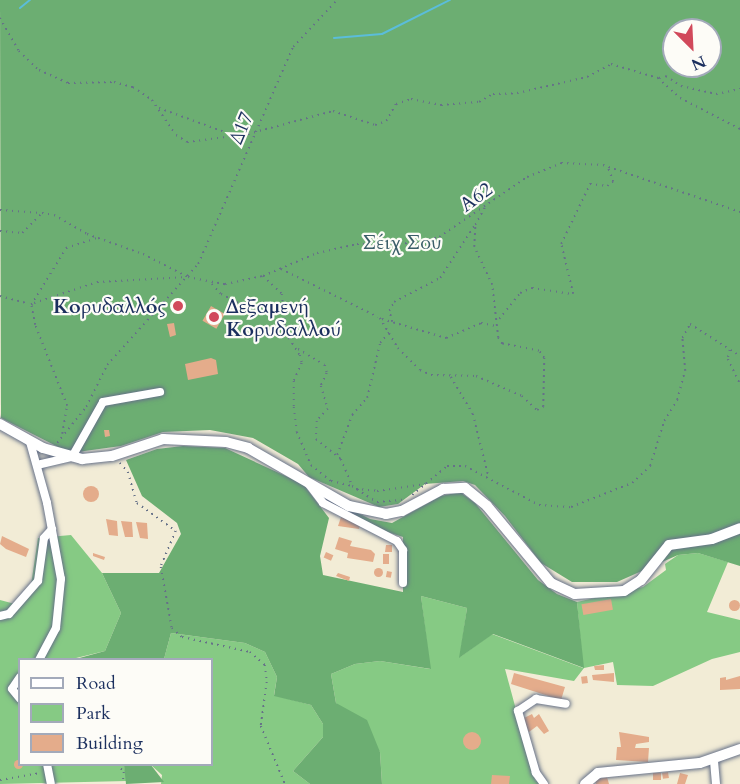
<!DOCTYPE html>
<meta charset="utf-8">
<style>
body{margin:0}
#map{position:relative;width:740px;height:784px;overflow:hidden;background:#f2ecd6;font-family:Cardo,serif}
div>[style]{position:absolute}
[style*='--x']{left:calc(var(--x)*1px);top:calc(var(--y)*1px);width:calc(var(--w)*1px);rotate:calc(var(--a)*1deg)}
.green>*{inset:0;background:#86ca84}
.forest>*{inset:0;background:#6cae72}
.stream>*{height:2px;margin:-1px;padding:0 1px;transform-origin:1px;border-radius:1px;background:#5bbdda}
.building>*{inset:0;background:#e4ac8b;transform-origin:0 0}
.round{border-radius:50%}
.path>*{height:1.5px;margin-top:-0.75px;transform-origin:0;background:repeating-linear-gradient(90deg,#667188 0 1.5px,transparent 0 6px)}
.roads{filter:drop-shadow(0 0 2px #667188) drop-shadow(0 0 2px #667188)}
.minor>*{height:8px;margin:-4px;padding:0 4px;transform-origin:4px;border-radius:4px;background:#fff}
.tertiary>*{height:10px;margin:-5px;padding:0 5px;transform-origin:5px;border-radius:5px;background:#fff}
.dots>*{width:16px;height:16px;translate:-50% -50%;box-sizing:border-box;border:3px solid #fdfcf7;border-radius:50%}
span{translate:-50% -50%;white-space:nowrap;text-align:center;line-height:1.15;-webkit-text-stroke:4.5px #fdfcf7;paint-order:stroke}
.street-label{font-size:20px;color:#1b2f5e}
.park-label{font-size:20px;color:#3b5e69}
.poi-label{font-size:20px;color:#1b2f5e;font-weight:700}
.right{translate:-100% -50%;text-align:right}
.left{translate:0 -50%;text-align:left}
.legend{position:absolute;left:18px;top:658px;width:195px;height:108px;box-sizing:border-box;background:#fdfcf7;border:2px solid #a3aaba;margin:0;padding:8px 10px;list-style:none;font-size:18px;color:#1b2f5e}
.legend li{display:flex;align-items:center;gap:12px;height:30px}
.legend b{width:30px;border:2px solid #a3aaba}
.north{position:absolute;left:662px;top:18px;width:60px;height:60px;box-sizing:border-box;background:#fdfcf7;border:2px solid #a3aaba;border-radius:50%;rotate:156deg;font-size:16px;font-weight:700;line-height:24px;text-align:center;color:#1b2f5e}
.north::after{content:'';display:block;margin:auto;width:21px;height:27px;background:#d1495b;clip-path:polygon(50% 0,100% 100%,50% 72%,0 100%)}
</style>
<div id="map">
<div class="green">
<i style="clip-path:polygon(71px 535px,102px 573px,121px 613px,105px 651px,72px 659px,20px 660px,20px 764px,124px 765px,127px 781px,0 784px,0 600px,15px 604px,31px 585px,38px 538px)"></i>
<i style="clip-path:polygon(698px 553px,728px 562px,707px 612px,740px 620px,740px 652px,712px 659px,653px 686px,617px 685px,613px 662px,584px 668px,574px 681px,505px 669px,535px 780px,541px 784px,382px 784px,380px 752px,336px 703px,331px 674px,355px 664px,380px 661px,430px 669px,421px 596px,467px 608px,460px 657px,492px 634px,583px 668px,577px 602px,643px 587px,666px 570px,665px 564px,678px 555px)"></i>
<i style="clip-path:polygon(171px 633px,245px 643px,265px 652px,277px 677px,274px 695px,311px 705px,323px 724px,323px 737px,293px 771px,310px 784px,161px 784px,162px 775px,151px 765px,212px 764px,212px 660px,164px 659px)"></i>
</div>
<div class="forest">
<i style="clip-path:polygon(evenodd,0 0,740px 0,740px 566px,698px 553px,678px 555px,617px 582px,572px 582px,541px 563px,505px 516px,475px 485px,463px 481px,425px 484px,398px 504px,379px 507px,309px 477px,298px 464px,253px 438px,210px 430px,163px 432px,121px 446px,70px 453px,1px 418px,0 0,674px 30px,710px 30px,710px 66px,674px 66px,674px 30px)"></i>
<i style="clip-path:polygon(183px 446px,225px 448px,303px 484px,329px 518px,320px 556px,323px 575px,403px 592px,403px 537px,369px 526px,316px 492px,370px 519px,392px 523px,441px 496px,460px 492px,475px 503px,538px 580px,557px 594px,577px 602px,584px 668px,493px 634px,459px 658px,467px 608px,421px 596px,431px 669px,380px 661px,355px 664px,331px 674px,336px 703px,367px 720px,380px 752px,382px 784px,310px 784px,293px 771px,323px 737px,323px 724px,311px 705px,274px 696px,277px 677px,265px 652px,245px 643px,171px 633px,164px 659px,72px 660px,105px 651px,121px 613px,102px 573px,159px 573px,181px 534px,177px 523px,142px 496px,126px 460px,157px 449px)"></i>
<i style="clip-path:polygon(124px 765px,151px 765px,164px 782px,126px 784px)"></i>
</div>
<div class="stream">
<i style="--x:20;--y:8;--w:13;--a:-39"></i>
<i style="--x:334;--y:38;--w:48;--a:-4.8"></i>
<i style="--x:382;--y:34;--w:76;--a:-26.6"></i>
</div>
<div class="building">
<i style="left:211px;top:306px;width:16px;height:17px;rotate:30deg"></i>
<i style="clip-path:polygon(174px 323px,176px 335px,170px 337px,167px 324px)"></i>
<i style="clip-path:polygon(211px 358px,216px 360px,218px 374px,188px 380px,185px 364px)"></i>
<i style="clip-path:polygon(104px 430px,109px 430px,110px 436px,105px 437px)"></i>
<i class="round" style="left:83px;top:486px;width:16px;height:16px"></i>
<i style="clip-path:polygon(341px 517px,360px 525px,359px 529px,338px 526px)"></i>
<i style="clip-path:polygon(106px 519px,117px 521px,118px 536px,109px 535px)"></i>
<i style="clip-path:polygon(121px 521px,132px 522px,133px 537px,125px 537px)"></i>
<i style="clip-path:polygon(136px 522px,147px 523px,148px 539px,140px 538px)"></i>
<i style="clip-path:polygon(2px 536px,29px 549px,26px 557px,6px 549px,0 544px)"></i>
<i style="clip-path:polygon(339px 537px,352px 541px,350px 546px,371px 550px,375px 554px,373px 562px,347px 558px,348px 553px,335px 549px)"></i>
<i style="clip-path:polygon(386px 545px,392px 545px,392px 552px,385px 552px)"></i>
<i style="left:326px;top:552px;width:8px;height:6px;rotate:23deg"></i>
<i style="clip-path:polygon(93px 553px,105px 557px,104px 560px,93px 556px)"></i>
<i style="left:383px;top:554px;width:6px;height:10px"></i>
<i class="round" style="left:373.5px;top:567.5px;width:9px;height:9px"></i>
<i style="left:387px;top:571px;width:5px;height:6px;rotate:11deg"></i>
<i style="clip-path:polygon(338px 573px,350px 577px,349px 581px,336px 576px)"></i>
<i style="left:611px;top:599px;width:11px;height:30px;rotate:80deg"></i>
<i class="round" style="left:728.5px;top:599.5px;width:11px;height:11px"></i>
<i style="clip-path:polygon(604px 665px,604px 670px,595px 670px,594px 666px)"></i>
<i style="clip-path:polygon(514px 673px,565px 687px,561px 700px,511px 684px)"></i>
<i style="clip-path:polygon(614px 673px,614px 682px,593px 680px,592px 675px)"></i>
<i style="left:587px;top:676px;width:7px;height:6px;rotate:82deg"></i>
<i style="clip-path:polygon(740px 676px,740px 689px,720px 690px,720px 678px,726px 677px,726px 680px)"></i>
<i style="clip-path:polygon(532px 714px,534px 718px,539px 714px,549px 731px,544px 734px,537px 726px,529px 732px,522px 719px)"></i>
<i class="round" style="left:463px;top:732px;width:18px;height:18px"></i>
<i style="clip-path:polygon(619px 732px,649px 737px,649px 742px,636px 744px,635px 748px,649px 748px,648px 762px,616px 760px,617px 747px,621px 747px)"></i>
<i class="round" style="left:13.5px;top:759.5px;width:9px;height:9px"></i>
<i style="left:668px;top:772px;width:6px;height:6px;rotate:81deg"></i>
<i style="left:653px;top:773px;width:8px;height:7px"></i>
<i style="clip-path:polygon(680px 773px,688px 775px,685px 784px,677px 784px)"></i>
<i style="clip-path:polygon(492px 775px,510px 776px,509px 784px,491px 784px)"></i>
<i style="clip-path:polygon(607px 777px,609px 784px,596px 784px,595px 780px)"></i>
</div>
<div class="path">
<i style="--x:0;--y:18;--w:38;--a:60"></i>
<i style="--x:19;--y:51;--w:28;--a:44"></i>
<i style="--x:39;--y:70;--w:32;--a:24"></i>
<i style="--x:68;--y:83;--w:46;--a:-1.2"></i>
<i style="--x:114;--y:82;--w:20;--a:15"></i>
<i style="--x:133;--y:87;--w:23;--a:34"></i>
<i style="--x:152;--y:100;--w:42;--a:55.6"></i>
<i style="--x:176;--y:135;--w:13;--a:32"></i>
<i style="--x:187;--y:142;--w:62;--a:-7.5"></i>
<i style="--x:248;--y:134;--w:88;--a:-15.1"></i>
<i style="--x:333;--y:111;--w:44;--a:18.4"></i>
<i style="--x:375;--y:125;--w:12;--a:-20"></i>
<i style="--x:386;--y:121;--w:20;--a:-60"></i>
<i style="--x:396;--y:104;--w:16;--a:-18"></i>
<i style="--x:411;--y:99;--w:31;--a:11"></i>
<i style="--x:441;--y:105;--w:38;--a:-5"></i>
<i style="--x:479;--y:102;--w:16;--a:-30"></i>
<i style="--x:493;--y:94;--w:24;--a:-2"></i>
<i style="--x:517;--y:93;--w:72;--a:-12.9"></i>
<i style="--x:587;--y:77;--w:27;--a:-28"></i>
<i style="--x:611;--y:64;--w:49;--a:16.6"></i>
<i style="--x:658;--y:78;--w:30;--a:42"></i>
<i style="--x:680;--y:98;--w:68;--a:27.3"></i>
<i style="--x:659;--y:78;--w:7;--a:-16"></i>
<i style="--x:666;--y:76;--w:18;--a:34"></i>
<i style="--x:681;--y:86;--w:36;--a:13"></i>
<i style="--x:716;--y:94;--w:25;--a:-12"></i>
<i style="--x:159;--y:108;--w:76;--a:20.1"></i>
<i style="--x:0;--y:210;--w:41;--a:4.2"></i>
<i style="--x:0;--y:231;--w:22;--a:5"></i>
<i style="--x:22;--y:233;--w:28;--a:-45"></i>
<i style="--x:42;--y:213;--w:12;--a:9"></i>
<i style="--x:54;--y:215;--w:38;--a:30"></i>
<i style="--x:87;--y:234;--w:59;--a:19.7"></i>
<i style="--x:143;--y:254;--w:51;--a:27.1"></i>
<i style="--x:188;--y:277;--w:38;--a:11"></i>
<i style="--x:225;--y:284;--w:39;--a:-12"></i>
<i style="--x:263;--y:276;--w:59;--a:-23.1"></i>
<i style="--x:317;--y:253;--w:41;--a:-12.7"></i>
<i style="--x:357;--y:244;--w:60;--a:-1"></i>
<i style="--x:417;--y:243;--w:23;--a:-15"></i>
<i style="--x:439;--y:237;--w:107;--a:-34.3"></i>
<i style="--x:527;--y:177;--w:37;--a:-22"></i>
<i style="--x:561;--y:163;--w:42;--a:2.7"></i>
<i style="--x:603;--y:165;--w:145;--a:18.9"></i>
<i style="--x:281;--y:269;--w:108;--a:26.3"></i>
<i style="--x:263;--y:276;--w:26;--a:43"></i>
<i style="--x:282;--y:294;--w:39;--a:84"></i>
<i style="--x:286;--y:333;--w:26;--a:58"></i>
<i style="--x:300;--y:355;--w:8;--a:76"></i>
<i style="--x:302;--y:363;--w:20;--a:114"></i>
<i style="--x:294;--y:381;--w:26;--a:90"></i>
<i style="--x:294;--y:407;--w:25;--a:83"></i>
<i style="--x:297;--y:432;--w:36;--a:67"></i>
<i style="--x:311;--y:465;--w:26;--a:39"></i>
<i style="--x:331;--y:481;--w:22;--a:13"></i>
<i style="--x:352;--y:486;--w:30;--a:33"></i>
<i style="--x:377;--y:502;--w:25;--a:-5"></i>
<i style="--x:212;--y:284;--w:13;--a:48"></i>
<i style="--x:221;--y:294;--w:37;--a:27"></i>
<i style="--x:254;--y:311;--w:32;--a:-11"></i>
<i style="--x:0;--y:296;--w:30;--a:15"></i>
<i style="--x:34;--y:303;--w:66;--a:-18.4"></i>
<i style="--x:97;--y:282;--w:90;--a:-3.2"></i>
<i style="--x:380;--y:318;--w:35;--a:59"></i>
<i style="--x:398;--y:348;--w:31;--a:45"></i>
<i style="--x:420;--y:370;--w:12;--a:24"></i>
<i style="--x:431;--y:375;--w:45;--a:1.3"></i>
<i style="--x:476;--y:376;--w:50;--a:23.5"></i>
<i style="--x:522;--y:396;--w:21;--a:43"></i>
<i style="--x:537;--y:410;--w:7;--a:-27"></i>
<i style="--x:543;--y:407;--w:49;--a:-88.8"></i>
<i style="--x:544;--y:358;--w:9;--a:-126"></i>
<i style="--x:539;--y:351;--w:38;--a:-169"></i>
<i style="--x:502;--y:344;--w:7;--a:-124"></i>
<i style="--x:498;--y:338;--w:53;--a:-96.5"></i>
<i style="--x:492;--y:285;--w:42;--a:-115.3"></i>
<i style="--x:474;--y:247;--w:22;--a:-87"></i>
<i style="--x:475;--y:225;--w:21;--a:-61"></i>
<i style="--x:382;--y:319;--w:67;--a:16.5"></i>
<i style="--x:446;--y:338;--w:38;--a:-23"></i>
<i style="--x:481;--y:323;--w:16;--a:11"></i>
<i style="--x:499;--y:319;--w:33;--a:-51"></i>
<i style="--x:520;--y:293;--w:13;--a:-23"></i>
<i style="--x:532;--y:288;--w:41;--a:8.3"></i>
<i style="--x:573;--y:294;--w:51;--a:-103.5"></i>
<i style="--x:561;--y:244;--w:67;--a:-64.2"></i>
<i style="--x:590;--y:184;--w:17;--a:7"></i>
<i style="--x:607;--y:186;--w:7;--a:-34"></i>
<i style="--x:613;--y:182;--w:15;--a:-110"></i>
<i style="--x:392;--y:322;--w:11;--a:-105"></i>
<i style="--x:389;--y:311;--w:10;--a:-61"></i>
<i style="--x:394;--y:302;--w:52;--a:-27.6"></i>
<i style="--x:440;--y:278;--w:62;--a:-56.8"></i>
<i style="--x:298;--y:349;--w:31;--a:31"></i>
<i style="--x:325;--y:365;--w:8;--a:76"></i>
<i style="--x:327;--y:373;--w:14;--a:115"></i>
<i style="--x:321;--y:386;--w:24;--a:73"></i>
<i style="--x:328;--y:409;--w:16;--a:133"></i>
<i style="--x:317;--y:421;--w:18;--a:93"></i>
<i style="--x:316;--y:439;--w:32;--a:39"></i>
<i style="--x:341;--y:459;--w:28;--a:67"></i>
<i style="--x:730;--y:350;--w:9;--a:103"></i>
<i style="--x:728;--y:359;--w:28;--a:64"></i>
<i style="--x:451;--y:377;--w:43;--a:59.3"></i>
<i style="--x:473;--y:414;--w:66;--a:76"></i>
<i style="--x:62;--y:434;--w:28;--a:-80"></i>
<i style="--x:67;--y:406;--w:87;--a:-111.6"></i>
<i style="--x:35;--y:325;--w:20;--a:-101"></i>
<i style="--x:31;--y:305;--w:67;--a:-58.4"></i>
<i style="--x:66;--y:248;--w:32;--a:-18"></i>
<i style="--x:57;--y:443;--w:46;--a:-51.1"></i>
<i style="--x:86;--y:407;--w:47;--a:-63.4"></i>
<i style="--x:107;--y:365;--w:136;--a:-48"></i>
<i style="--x:198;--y:264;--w:237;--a:-66.4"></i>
<i style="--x:293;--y:47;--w:64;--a:-46.9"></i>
<i style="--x:337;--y:455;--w:43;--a:-69.4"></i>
<i style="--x:352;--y:415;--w:23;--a:-49"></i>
<i style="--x:367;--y:398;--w:57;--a:-76.7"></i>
<i style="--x:380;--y:343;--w:16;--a:-50"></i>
<i style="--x:120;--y:463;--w:12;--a:48"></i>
<i style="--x:128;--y:472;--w:32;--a:74"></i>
<i style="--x:137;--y:503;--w:48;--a:35.7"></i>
<i style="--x:176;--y:531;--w:39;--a:113"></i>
<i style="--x:161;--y:567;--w:62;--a:79.8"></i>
<i style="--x:172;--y:628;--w:13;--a:42"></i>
<i style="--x:182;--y:637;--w:70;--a:12.4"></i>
<i style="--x:250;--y:652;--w:20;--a:41"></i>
<i style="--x:265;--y:665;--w:17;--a:83"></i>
<i style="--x:267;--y:682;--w:44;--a:97.8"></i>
<i style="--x:261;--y:726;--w:63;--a:67.5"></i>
<i style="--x:356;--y:489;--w:21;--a:5"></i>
<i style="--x:377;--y:491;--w:49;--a:-8.3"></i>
<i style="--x:412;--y:495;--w:45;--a:-39.6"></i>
<i style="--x:447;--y:466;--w:18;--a:0"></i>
<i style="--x:465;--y:466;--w:84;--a:27.8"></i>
<i style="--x:539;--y:505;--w:32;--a:4"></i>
<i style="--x:571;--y:507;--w:66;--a:-21.5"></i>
<i style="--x:632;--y:483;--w:25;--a:-43"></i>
<i style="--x:650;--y:466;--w:47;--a:-72.7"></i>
<i style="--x:664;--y:421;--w:25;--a:-58"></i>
<i style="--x:677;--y:400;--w:30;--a:-75"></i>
<i style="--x:685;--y:371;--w:33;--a:-95"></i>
<i style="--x:682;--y:338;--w:16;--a:-60"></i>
<i style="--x:690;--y:324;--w:59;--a:32.6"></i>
<i style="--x:117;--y:764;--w:11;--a:49"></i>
<i style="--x:124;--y:772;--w:12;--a:95"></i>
<i style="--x:0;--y:780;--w:41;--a:-9.9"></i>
</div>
<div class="roads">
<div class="minor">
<i style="--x:30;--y:442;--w:63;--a:74.4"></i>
<i style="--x:47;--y:503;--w:77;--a:79.6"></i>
<i style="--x:61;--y:579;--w:49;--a:95.8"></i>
<i style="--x:56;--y:628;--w:36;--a:118"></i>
<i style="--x:37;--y:465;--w:36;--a:-13"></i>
<i style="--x:72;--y:457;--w:63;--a:-60.6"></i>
<i style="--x:103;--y:402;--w:58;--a:-10"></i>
<i style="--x:308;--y:483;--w:25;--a:53"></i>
<i style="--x:323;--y:503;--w:83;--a:27.2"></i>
<i style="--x:397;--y:541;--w:11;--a:56"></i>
<i style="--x:403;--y:550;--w:33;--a:90"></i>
<i style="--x:0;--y:616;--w:9;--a:-13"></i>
<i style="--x:9;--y:614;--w:44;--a:-48.7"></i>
<i style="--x:38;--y:581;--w:43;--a:-82.1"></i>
<i style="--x:44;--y:538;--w:12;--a:-48"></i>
<i style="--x:20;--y:677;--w:14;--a:124"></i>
<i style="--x:12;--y:689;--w:13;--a:51"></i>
<i style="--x:714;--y:761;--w:23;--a:85"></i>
<i style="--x:47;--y:764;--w:20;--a:79"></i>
<i style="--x:544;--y:784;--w:14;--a:-126"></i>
<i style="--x:536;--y:773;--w:65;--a:-106.2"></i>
<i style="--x:518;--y:711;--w:22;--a:-34"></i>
<i style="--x:536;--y:699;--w:30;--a:9"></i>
</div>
<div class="tertiary">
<i style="--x:0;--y:424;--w:49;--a:29.2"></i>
<i style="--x:43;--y:448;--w:41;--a:15.8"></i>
<i style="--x:82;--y:459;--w:30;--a:-6"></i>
<i style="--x:112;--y:456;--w:54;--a:-18.4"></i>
<i style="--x:163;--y:439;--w:63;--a:2.7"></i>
<i style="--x:226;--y:442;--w:23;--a:15"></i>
<i style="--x:248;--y:448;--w:116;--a:29.9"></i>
<i style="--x:349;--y:506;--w:38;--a:12"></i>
<i style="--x:386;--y:514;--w:16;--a:-11"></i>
<i style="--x:402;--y:511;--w:47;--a:-28.2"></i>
<i style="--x:443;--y:489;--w:22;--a:-3"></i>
<i style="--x:465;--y:488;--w:28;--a:39"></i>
<i style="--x:487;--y:506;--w:100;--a:50.3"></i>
<i style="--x:551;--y:583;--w:26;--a:25"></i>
<i style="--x:575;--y:594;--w:49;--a:-3.5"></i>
<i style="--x:624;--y:591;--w:20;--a:-33"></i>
<i style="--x:641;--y:580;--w:45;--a:-51.3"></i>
<i style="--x:669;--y:545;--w:43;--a:-7.9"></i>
<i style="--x:712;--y:539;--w:30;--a:-21"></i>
<i style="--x:585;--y:784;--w:17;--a:-40"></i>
<i style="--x:598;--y:773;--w:102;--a:-5.6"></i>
<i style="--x:700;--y:763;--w:42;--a:-19.3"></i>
</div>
</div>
<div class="dots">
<i style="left:178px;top:306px;background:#d1495b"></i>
<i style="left:214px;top:317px;background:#d1495b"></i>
</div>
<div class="street-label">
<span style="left:241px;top:128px;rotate:-67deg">Δ17</span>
<span style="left:476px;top:197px;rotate:-36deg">Α62</span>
</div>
<div class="park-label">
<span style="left:402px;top:242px">Σέιχ Σου</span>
</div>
<div class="poi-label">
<span class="right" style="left:166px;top:306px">Κορυδαλλός</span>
<span class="left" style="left:226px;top:318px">Δεξαμενή<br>Κορυδαλλού</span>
</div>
<ul class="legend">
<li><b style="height:8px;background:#fff"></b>Road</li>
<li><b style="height:16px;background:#86ca84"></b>Park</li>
<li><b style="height:16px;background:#e4ac8b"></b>Building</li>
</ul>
<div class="north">N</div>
</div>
